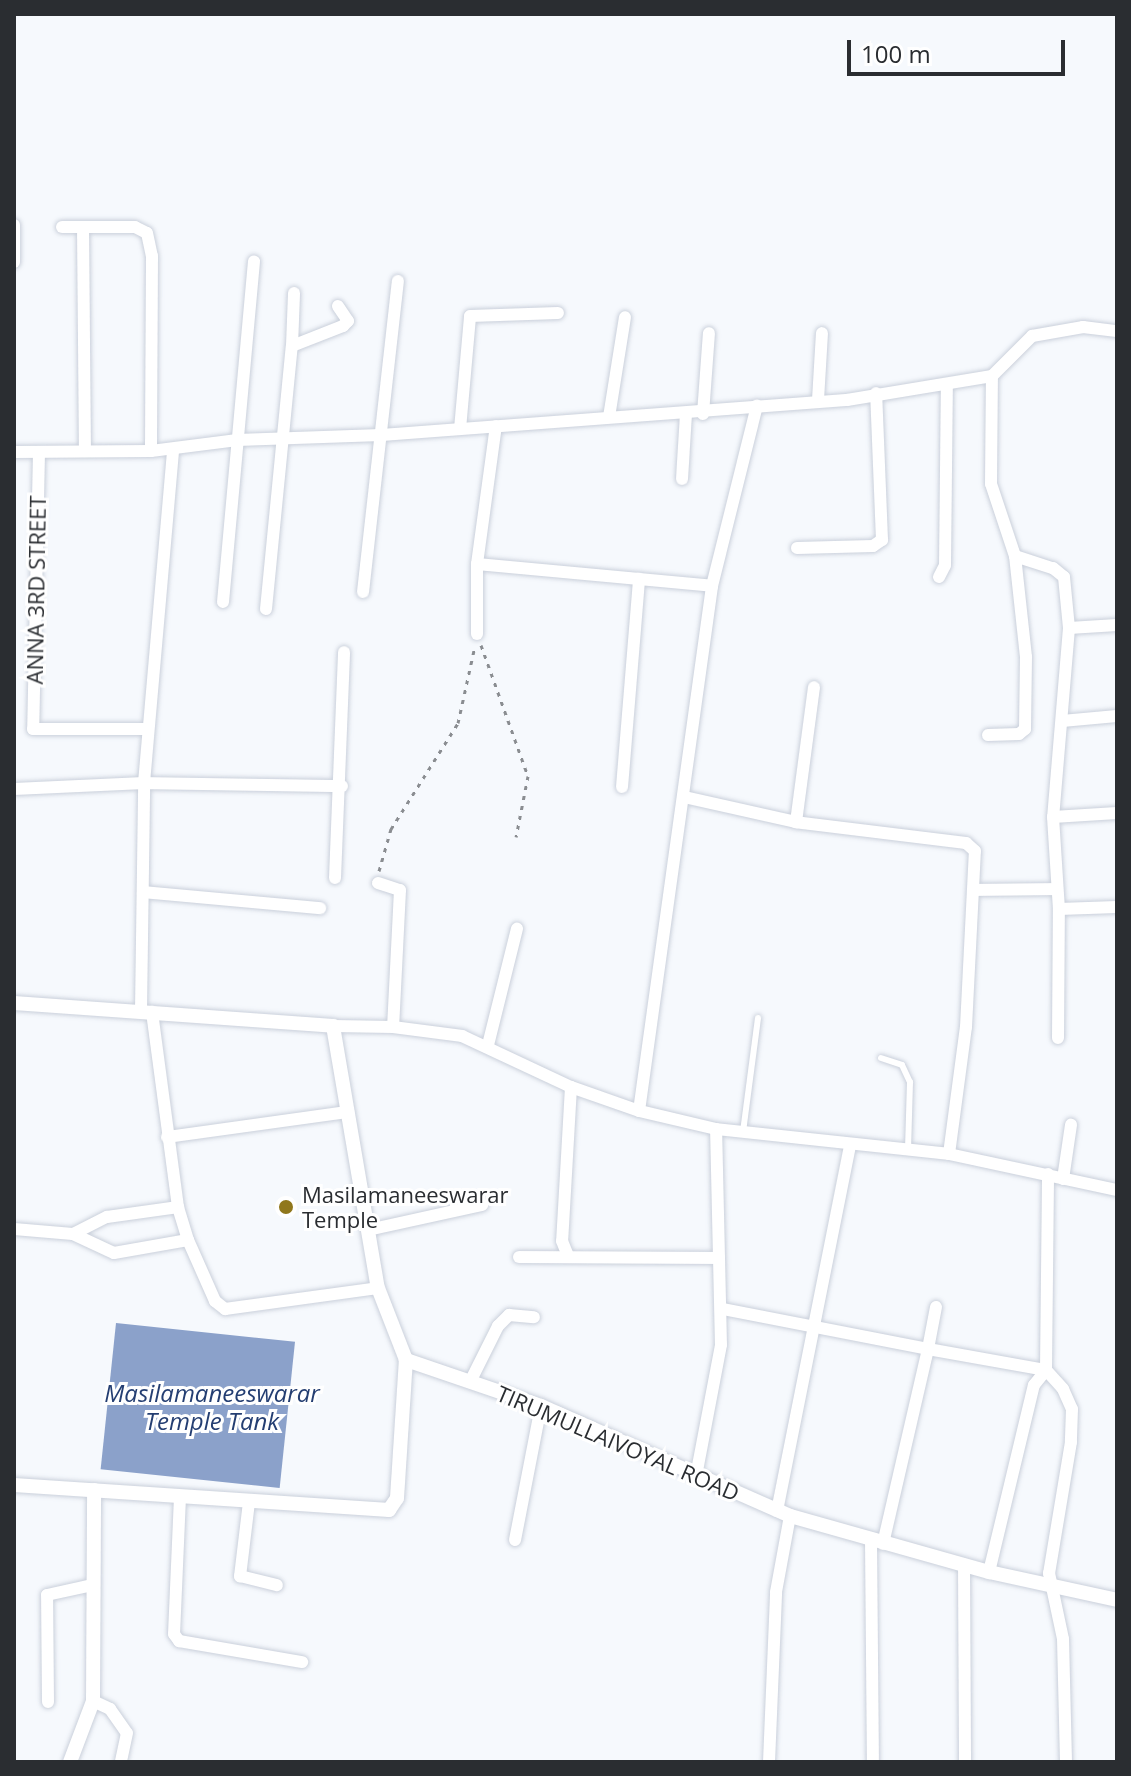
<!DOCTYPE html>
<style>
body{margin:0}
#map{position:relative;width:1131px;height:1776px;overflow:hidden;background:#f6f9fd;font-family:"Open Sans",sans-serif}
div>[style]{position:absolute}
[style*='--x']{left:calc(var(--x)*1px);top:calc(var(--y)*1px);width:calc(var(--w)*1px);rotate:calc(var(--a)*1deg)}
.water>*{inset:0;background:#8ba1ca;transform-origin:0 0}
.path>*{height:3px;margin-top:-1.5px;transform-origin:0;background:repeating-linear-gradient(90deg,#8a8d91 0 4px,transparent 0 10px)}
.roads{filter:drop-shadow(0 0 2px #cad0db) drop-shadow(0 0 2px #cad0db)}
.service>*{height:6px;margin:-3px;padding:0 3px;transform-origin:3px;border-radius:3px;background:#fff}
.minor>*{height:12px;margin:-6px;padding:0 6px;transform-origin:6px;border-radius:6px;background:#fff}
.tertiary>*{height:14px;margin:-7px;padding:0 7px;transform-origin:7px;border-radius:7px;background:#fff}
.dots>*{width:22px;height:22px;translate:-50% -50%;box-sizing:border-box;border:4px solid #fff;border-radius:50%}
span{translate:-50% -50%;white-space:nowrap;text-align:center;line-height:1.15;-webkit-text-stroke:6px #fff;paint-order:stroke}
.street-label{font-size:22px;color:#2a2d31}
.poi-label{font-size:22px;color:#2a2d31}
.left{translate:0 -50%;text-align:left}
.water-label{font-size:24px;color:#243e72;font-style:italic}
.frame{position:absolute;inset:0;border:16px solid #2a2d31;pointer-events:none}
.scale{position:absolute;left:847px;top:40px;width:218px;height:36px;box-sizing:border-box;border:4px solid #2a2d31;border-top:0;padding-left:10px;font-size:24px;line-height:28px;white-space:nowrap;color:#2a2d31;-webkit-text-stroke:6px #fff;paint-order:stroke}
</style>
<div id="map">
<div class="water">
<i style="left:116px;top:1323px;width:180px;height:147px;rotate:6deg"></i>
</div>
<div class="path">
<i style="--x:481;--y:645;--w:139;--a:70.3"></i>
<i style="--x:528;--y:776;--w:62;--a:101.1"></i>
<i style="--x:379;--y:871;--w:44;--a:-74.1"></i>
<i style="--x:391;--y:829;--w:125;--a:-57.7"></i>
<i style="--x:458;--y:723;--w:79;--a:-77.6"></i>
</div>
<div class="roads">
<div class="service">
<i style="--x:881;--y:1058;--w:22;--a:18"></i>
<i style="--x:902;--y:1065;--w:19;--a:65"></i>
<i style="--x:910;--y:1082;--w:68;--a:91.7"></i>
<i style="--x:743;--y:1132;--w:115;--a:-82.5"></i>
</div>
<div class="minor">
<i style="--x:14;--y:225;--w:37;--a:90"></i>
<i style="--x:62;--y:227;--w:73;--a:0"></i>
<i style="--x:135;--y:227;--w:13;--a:27"></i>
<i style="--x:147;--y:233;--w:24;--a:78"></i>
<i style="--x:152;--y:256;--w:195;--a:90.3"></i>
<i style="--x:83;--y:227;--w:223;--a:89.5"></i>
<i style="--x:292;--y:346;--w:53;--a:-87.8"></i>
<i style="--x:818;--y:400;--w:67;--a:-86.6"></i>
<i style="--x:703;--y:414;--w:81;--a:-85.8"></i>
<i style="--x:609;--y:417;--w:101;--a:-80.9"></i>
<i style="--x:460;--y:429;--w:113;--a:-84.9"></i>
<i style="--x:470;--y:316;--w:88;--a:-2"></i>
<i style="--x:14;--y:452;--w:137;--a:-0.4"></i>
<i style="--x:151;--y:451;--w:87;--a:-7.3"></i>
<i style="--x:237;--y:440;--w:144;--a:-2"></i>
<i style="--x:381;--y:435;--w:467;--a:-4.3"></i>
<i style="--x:847;--y:400;--w:147;--a:-9.4"></i>
<i style="--x:992;--y:376;--w:57;--a:-45"></i>
<i style="--x:1032;--y:336;--w:52;--a:-10"></i>
<i style="--x:1083;--y:327;--w:34;--a:7"></i>
<i style="--x:39;--y:452;--w:277;--a:91.2"></i>
<i style="--x:33;--y:729;--w:115;--a:0"></i>
<i style="--x:682;--y:479;--w:65;--a:-86.5"></i>
<i style="--x:797;--y:548;--w:76;--a:-1.5"></i>
<i style="--x:873;--y:546;--w:11;--a:-34"></i>
<i style="--x:882;--y:540;--w:147;--a:-92.3"></i>
<i style="--x:1015;--y:556;--w:40;--a:18"></i>
<i style="--x:1053;--y:568;--w:14;--a:39"></i>
<i style="--x:1064;--y:577;--w:51;--a:84.4"></i>
<i style="--x:477;--y:564;--w:236;--a:5.3"></i>
<i style="--x:939;--y:577;--w:13;--a:-63"></i>
<i style="--x:945;--y:565;--w:179;--a:-89.4"></i>
<i style="--x:363;--y:592;--w:313;--a:-83.6"></i>
<i style="--x:223;--y:602;--w:342;--a:-84.8"></i>
<i style="--x:266;--y:609;--w:264;--a:-84.4"></i>
<i style="--x:292;--y:346;--w:55;--a:-21.4"></i>
<i style="--x:343;--y:326;--w:7;--a:-45"></i>
<i style="--x:348;--y:321;--w:18;--a:-124"></i>
<i style="--x:1117;--y:625;--w:48;--a:176.4"></i>
<i style="--x:1069;--y:628;--w:190;--a:94.8"></i>
<i style="--x:1053;--y:817;--w:92;--a:86.3"></i>
<i style="--x:1059;--y:909;--w:58;--a:-2"></i>
<i style="--x:477;--y:634;--w:70;--a:-90"></i>
<i style="--x:477;--y:564;--w:139;--a:-82.2"></i>
<i style="--x:1062;--y:721;--w:55;--a:-5.2"></i>
<i style="--x:988;--y:735;--w:31;--a:-2"></i>
<i style="--x:1019;--y:734;--w:8;--a:-40"></i>
<i style="--x:1025;--y:729;--w:72;--a:-89.2"></i>
<i style="--x:1026;--y:657;--w:102;--a:-96.2"></i>
<i style="--x:1015;--y:556;--w:76;--a:-108.4"></i>
<i style="--x:991;--y:484;--w:108;--a:-89.5"></i>
<i style="--x:622;--y:787;--w:209;--a:-85.3"></i>
<i style="--x:14;--y:789;--w:130;--a:-2.6"></i>
<i style="--x:144;--y:783;--w:335;--a:-85"></i>
<i style="--x:684;--y:797;--w:115;--a:12.6"></i>
<i style="--x:1053;--y:817;--w:64;--a:-3.6"></i>
<i style="--x:335;--y:878;--w:226;--a:-87.7"></i>
<i style="--x:378;--y:883;--w:23;--a:18"></i>
<i style="--x:400;--y:890;--w:137;--a:92.9"></i>
<i style="--x:974;--y:890;--w:82;--a:-0.7"></i>
<i style="--x:143;--y:892;--w:178;--a:5.2"></i>
<i style="--x:141;--y:1011;--w:228;--a:-89.2"></i>
<i style="--x:144;--y:783;--w:198;--a:0.9"></i>
<i style="--x:333;--y:1026;--w:60;--a:1"></i>
<i style="--x:393;--y:1027;--w:70;--a:7.4"></i>
<i style="--x:462;--y:1036;--w:120;--a:25.1"></i>
<i style="--x:571;--y:1087;--w:154;--a:93.3"></i>
<i style="--x:562;--y:1241;--w:16;--a:68"></i>
<i style="--x:1058;--y:1038;--w:129;--a:-89.6"></i>
<i style="--x:488;--y:1045;--w:120;--a:-76"></i>
<i style="--x:571;--y:1087;--w:72;--a:19.4"></i>
<i style="--x:716;--y:1129;--w:79;--a:-166.8"></i>
<i style="--x:639;--y:1111;--w:530;--a:-82.08"></i>
<i style="--x:712;--y:586;--w:186;--a:-76"></i>
<i style="--x:167;--y:1137;--w:183;--a:-7.9"></i>
<i style="--x:949;--y:1154;--w:172;--a:12.1"></i>
<i style="--x:1063;--y:1179;--w:55;--a:-81.6"></i>
<i style="--x:14;--y:1229;--w:59;--a:4.8"></i>
<i style="--x:73;--y:1234;--w:45;--a:24.9"></i>
<i style="--x:114;--y:1253;--w:75;--a:-10"></i>
<i style="--x:188;--y:1240;--w:34;--a:-107"></i>
<i style="--x:178;--y:1207;--w:197;--a:-97.6"></i>
<i style="--x:368;--y:1230;--w:117;--a:-12.4"></i>
<i style="--x:73;--y:1234;--w:38;--a:-27"></i>
<i style="--x:107;--y:1217;--w:72;--a:-8"></i>
<i style="--x:188;--y:1240;--w:67;--a:66.1"></i>
<i style="--x:215;--y:1301;--w:13;--a:39"></i>
<i style="--x:225;--y:1309;--w:154;--a:-7.8"></i>
<i style="--x:519;--y:1257;--w:200;--a:0.3"></i>
<i style="--x:719;--y:1258;--w:87;--a:88.7"></i>
<i style="--x:721;--y:1345;--w:133;--a:100.8"></i>
<i style="--x:719;--y:1258;--w:129;--a:-91.3"></i>
<i style="--x:716;--y:1129;--w:234;--a:6.1"></i>
<i style="--x:949;--y:1154;--w:128;--a:-82.4"></i>
<i style="--x:966;--y:1027;--w:176;--a:-87.1"></i>
<i style="--x:975;--y:851;--w:12;--a:-138"></i>
<i style="--x:966;--y:843;--w:171;--a:-173"></i>
<i style="--x:796;--y:822;--w:136;--a:-82.4"></i>
<i style="--x:936;--y:1307;--w:43;--a:100.8"></i>
<i style="--x:928;--y:1349;--w:120;--a:10.1"></i>
<i style="--x:1046;--y:1370;--w:25;--a:48"></i>
<i style="--x:1063;--y:1389;--w:22;--a:66"></i>
<i style="--x:1072;--y:1409;--w:33;--a:92"></i>
<i style="--x:1071;--y:1442;--w:133;--a:99.5"></i>
<i style="--x:1049;--y:1573;--w:67;--a:78"></i>
<i style="--x:1063;--y:1639;--w:123;--a:88.6"></i>
<i style="--x:723;--y:1309;--w:209;--a:11"></i>
<i style="--x:928;--y:1349;--w:200;--a:103"></i>
<i style="--x:470;--y:1382;--w:63;--a:-63.4"></i>
<i style="--x:498;--y:1326;--w:16;--a:-45"></i>
<i style="--x:509;--y:1315;--w:25;--a:5"></i>
<i style="--x:180;--y:1497;--w:137;--a:92.5"></i>
<i style="--x:174;--y:1634;--w:9;--a:54"></i>
<i style="--x:179;--y:1641;--w:125;--a:9.7"></i>
<i style="--x:249;--y:1502;--w:75;--a:96.9"></i>
<i style="--x:240;--y:1576;--w:38;--a:14"></i>
<i style="--x:777;--y:1511;--w:372;--a:-78.7"></i>
<i style="--x:515;--y:1540;--w:136;--a:-79"></i>
<i style="--x:871;--y:1540;--w:222;--a:89.5"></i>
<i style="--x:964;--y:1565;--w:197;--a:89.7"></i>
<i style="--x:989;--y:1572;--w:192;--a:-76.5"></i>
<i style="--x:1034;--y:1385;--w:19;--a:-51"></i>
<i style="--x:1046;--y:1370;--w:196;--a:-89.4"></i>
<i style="--x:93;--y:1701;--w:19;--a:25"></i>
<i style="--x:110;--y:1709;--w:29;--a:55"></i>
<i style="--x:127;--y:1733;--w:30;--a:102"></i>
<i style="--x:48;--y:1702;--w:107;--a:-90.5"></i>
<i style="--x:47;--y:1595;--w:46;--a:-12.5"></i>
<i style="--x:769;--y:1762;--w:170;--a:-87.6"></i>
<i style="--x:776;--y:1592;--w:77;--a:-79.6"></i>
</div>
<div class="tertiary">
<i style="--x:14;--y:1003;--w:320;--a:4.1"></i>
<i style="--x:333;--y:1026;--w:266;--a:80.3"></i>
<i style="--x:378;--y:1288;--w:77;--a:68.7"></i>
<i style="--x:406;--y:1360;--w:143;--a:18.8"></i>
<i style="--x:541;--y:1406;--w:272;--a:23.8"></i>
<i style="--x:790;--y:1516;--w:207;--a:15.7"></i>
<i style="--x:989;--y:1572;--w:131;--a:12.3"></i>
<i style="--x:14;--y:1485;--w:376;--a:3.8"></i>
<i style="--x:389;--y:1510;--w:14;--a:-56"></i>
<i style="--x:397;--y:1498;--w:138;--a:-86.3"></i>
<i style="--x:70;--y:1762;--w:65;--a:-69.3"></i>
<i style="--x:93;--y:1701;--w:211;--a:-89.7"></i>
</div>
</div>
<div class="dots">
<i style="left:286px;top:1207px;background:#90771c"></i>
</div>
<div class="street-label">
<span style="left:36px;top:590px;rotate:-89deg">ANNA 3RD STREET</span>
<span style="left:618px;top:1443px;rotate:23deg">TIRUMULLAIVOYAL ROAD</span>
</div>
<div class="poi-label">
<span class="left" style="left:302px;top:1207px">Masilamaneeswarar<br>Temple</span>
</div>
<div class="water-label">
<span style="left:212px;top:1407px">Masilamaneeswarar<br>Temple Tank</span>
</div>
<div class="frame"></div>
<div class="scale">100 m</div>
</div>
